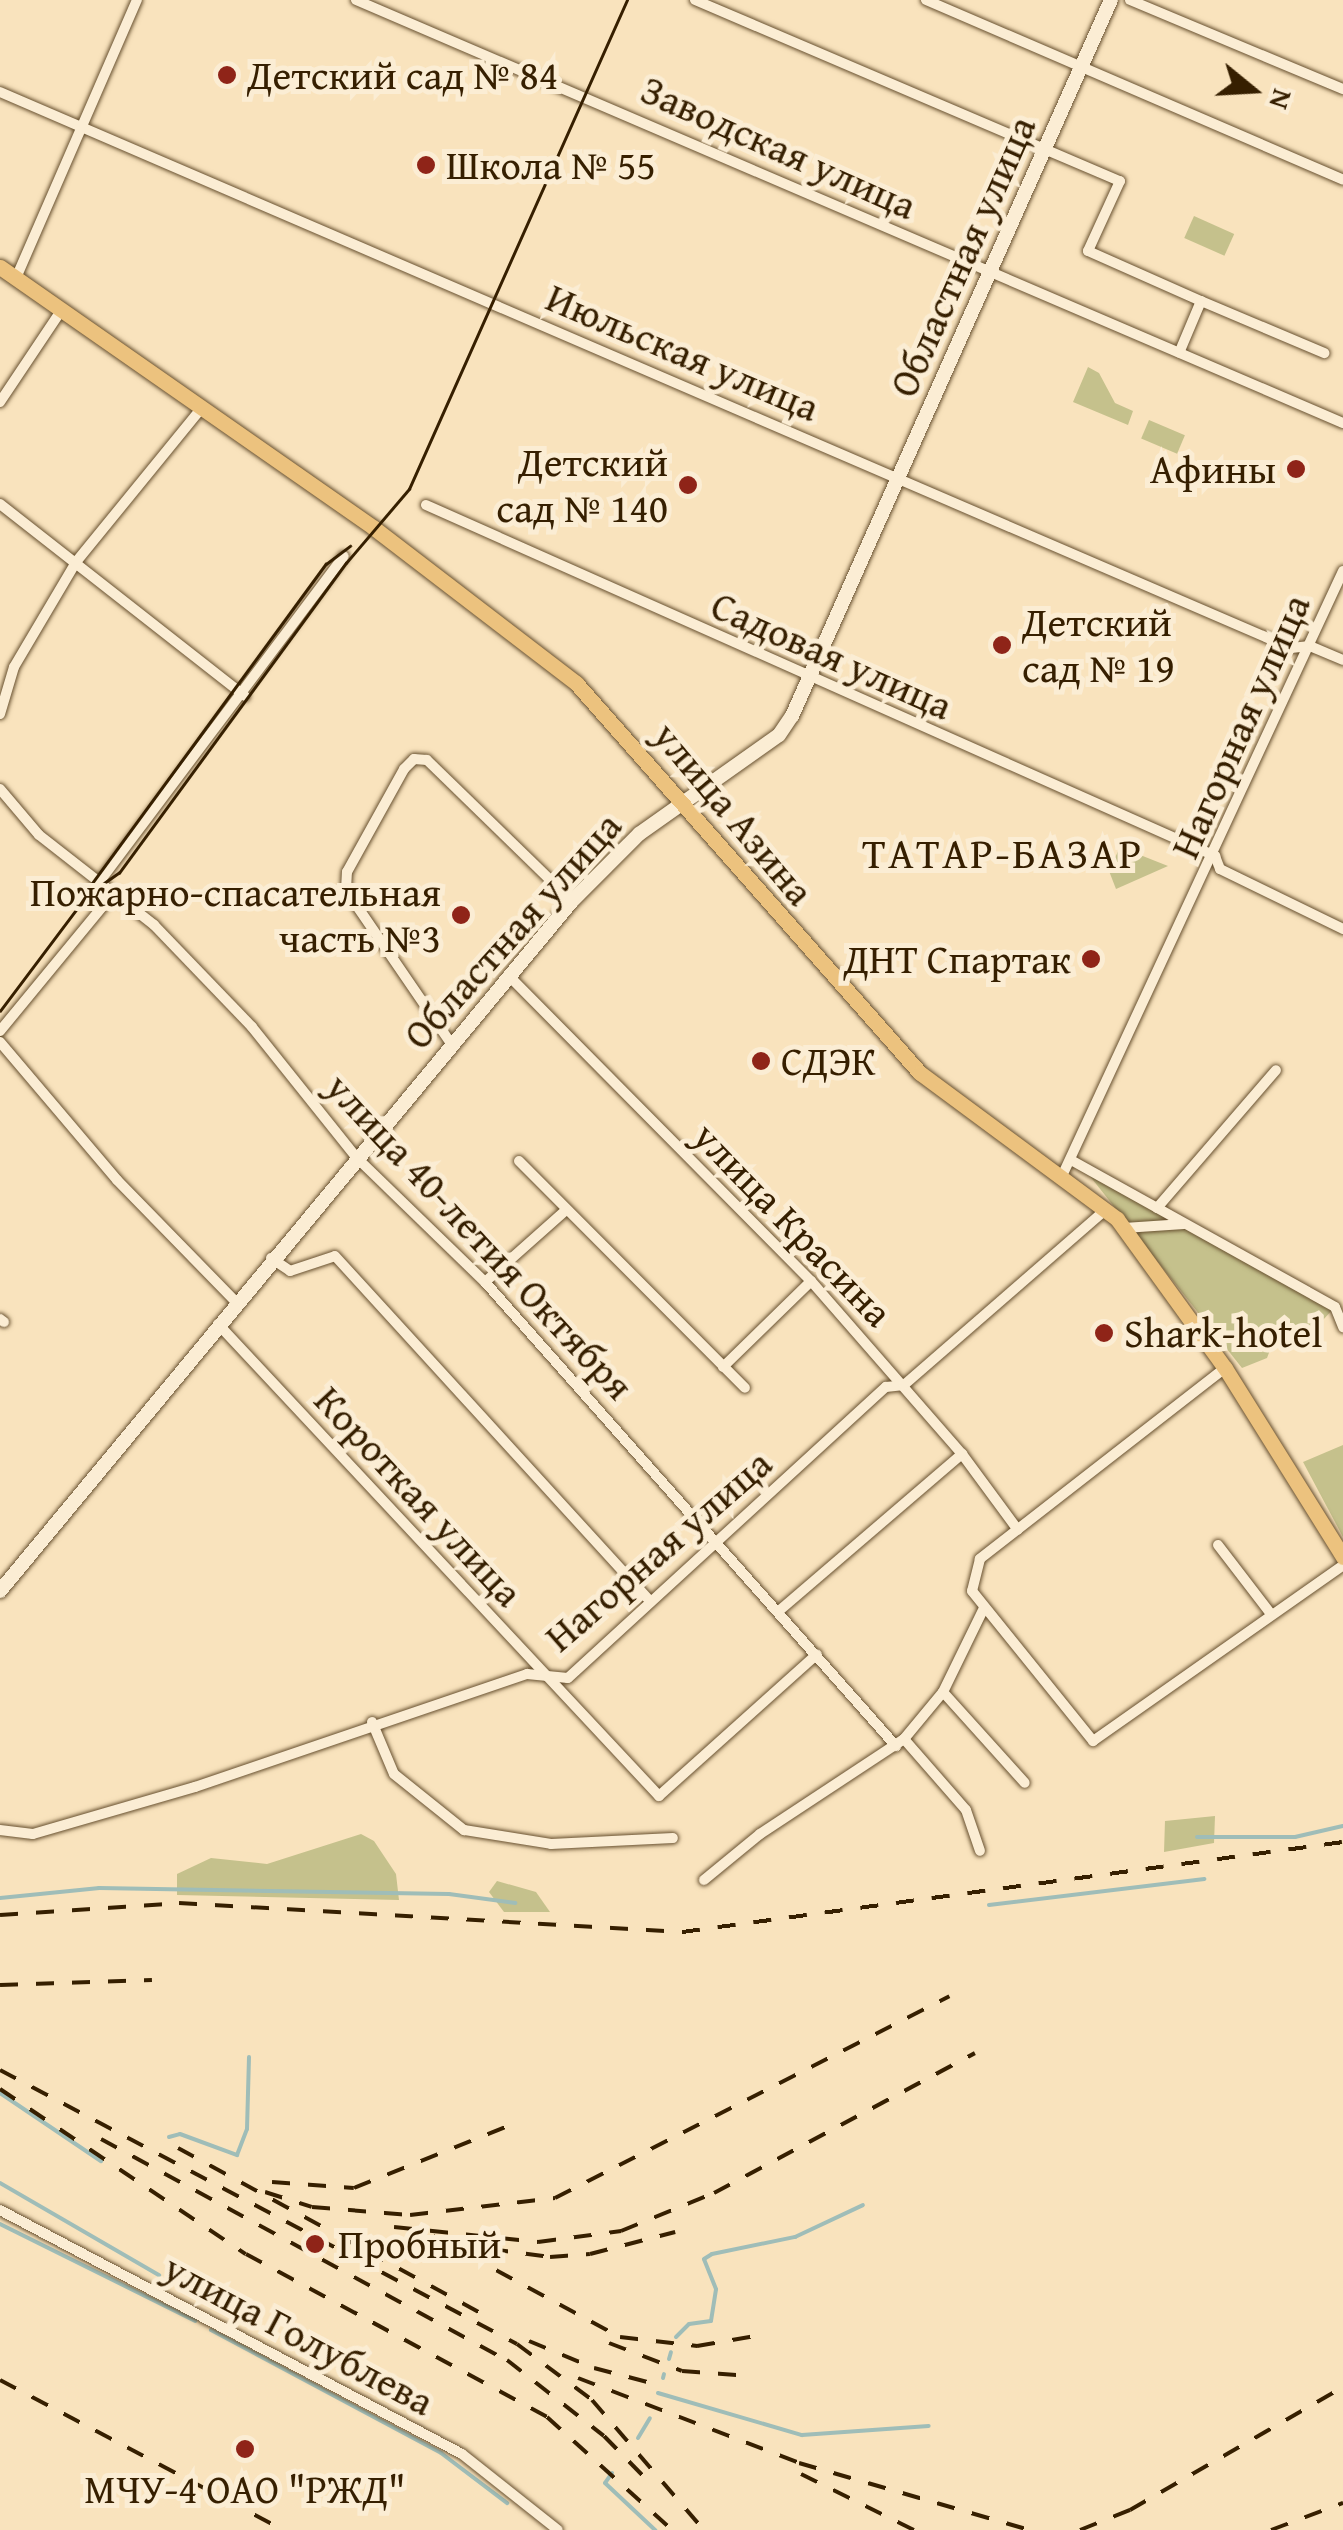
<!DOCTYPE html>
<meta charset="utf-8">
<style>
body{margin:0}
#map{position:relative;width:1343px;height:2530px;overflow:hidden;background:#f9e3bd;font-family:"Gentium Book Plus",serif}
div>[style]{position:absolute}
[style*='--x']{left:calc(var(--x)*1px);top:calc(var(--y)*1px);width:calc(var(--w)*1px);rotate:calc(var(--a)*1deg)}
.green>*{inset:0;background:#c5c18c;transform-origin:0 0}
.stream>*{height:4px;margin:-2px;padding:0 2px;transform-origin:2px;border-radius:2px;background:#9fbdb8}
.roads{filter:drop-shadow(0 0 2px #67502f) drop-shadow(0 0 2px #67502f)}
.street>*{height:10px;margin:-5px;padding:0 5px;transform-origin:5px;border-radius:5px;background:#fbedd4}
.secondary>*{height:14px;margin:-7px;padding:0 7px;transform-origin:7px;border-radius:7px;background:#fbedd4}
.primary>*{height:15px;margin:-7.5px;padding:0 7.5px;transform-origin:7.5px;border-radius:7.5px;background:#ecc27e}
.tram>*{height:2.5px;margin:-1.25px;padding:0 1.25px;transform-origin:1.25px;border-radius:1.25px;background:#361f00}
.rail>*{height:4px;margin-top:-2px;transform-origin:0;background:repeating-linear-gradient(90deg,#361f00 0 18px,transparent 0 36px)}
.dots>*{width:28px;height:28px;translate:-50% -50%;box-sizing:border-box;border:5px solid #fbedd4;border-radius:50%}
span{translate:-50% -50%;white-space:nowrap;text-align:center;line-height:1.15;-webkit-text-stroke:10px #fbedd4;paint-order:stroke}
.poi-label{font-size:40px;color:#361f00}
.left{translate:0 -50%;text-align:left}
.right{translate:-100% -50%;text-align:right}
.street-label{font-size:40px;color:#361f00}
.neighbourhood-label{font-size:42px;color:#361f00;letter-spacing:2.5px}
.north{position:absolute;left:1203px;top:40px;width:100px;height:100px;-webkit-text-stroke:8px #fbedd4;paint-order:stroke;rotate:108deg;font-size:28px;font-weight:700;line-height:40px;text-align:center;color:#361f00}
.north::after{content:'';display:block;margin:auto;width:35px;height:45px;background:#361f00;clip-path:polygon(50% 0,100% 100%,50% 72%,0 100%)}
</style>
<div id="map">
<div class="green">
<i style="left:1194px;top:216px;width:44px;height:24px;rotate:24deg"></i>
<i style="clip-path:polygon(1088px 367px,1099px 373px,1115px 403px,1133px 411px,1128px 425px,1073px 402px)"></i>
<i style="left:1149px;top:420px;width:39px;height:20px;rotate:23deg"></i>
<i style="clip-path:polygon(1120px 847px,1168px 866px,1116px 889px,1109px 871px)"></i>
<i style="clip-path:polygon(1089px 1175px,1334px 1308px,1312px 1332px,1295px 1330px,1273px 1342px,1267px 1358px,1242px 1368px)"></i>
<i style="clip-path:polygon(1343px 1445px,1343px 1537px,1303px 1462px)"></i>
<i style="clip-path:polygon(1215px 1816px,1214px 1843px,1164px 1852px,1165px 1821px)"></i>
<i style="clip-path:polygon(361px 1834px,374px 1841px,396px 1874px,399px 1900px,177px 1895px,177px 1874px,211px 1858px,267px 1864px)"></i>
<i style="clip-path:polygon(497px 1881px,536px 1892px,550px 1912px,504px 1912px,489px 1892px)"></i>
</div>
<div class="stream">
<i style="--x:1197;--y:1837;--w:98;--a:0"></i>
<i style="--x:1295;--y:1837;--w:49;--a:-12.9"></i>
<i style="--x:0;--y:1898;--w:100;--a:-5.8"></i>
<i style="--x:99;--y:1888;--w:350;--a:1"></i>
<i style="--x:449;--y:1894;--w:67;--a:7.8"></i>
<i style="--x:989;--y:1905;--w:217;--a:-6.9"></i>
<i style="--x:0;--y:2093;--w:122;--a:34"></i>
<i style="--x:169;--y:2137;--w:11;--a:-15"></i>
<i style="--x:180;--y:2134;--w:61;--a:20.2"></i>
<i style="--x:237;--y:2155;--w:28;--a:-69"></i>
<i style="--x:247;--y:2129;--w:72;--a:-88.4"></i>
<i style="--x:0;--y:2183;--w:184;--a:30.1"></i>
<i style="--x:0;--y:2224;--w:218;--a:26.4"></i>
<i style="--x:211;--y:2330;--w:261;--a:28.1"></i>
<i style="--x:441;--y:2453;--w:83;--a:37.1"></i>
<i style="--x:676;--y:2337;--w:18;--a:-45"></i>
<i style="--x:689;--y:2324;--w:22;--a:-8"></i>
<i style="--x:711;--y:2321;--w:32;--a:-81"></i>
<i style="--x:716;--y:2289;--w:32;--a:-112"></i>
<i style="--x:704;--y:2259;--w:9;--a:-32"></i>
<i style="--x:712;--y:2254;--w:85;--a:-11.6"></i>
<i style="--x:795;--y:2237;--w:75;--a:-25.2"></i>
<i style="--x:669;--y:2359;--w:7;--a:-74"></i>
<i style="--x:663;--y:2378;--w:4;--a:-76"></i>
<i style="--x:658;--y:2393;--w:150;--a:16.3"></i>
<i style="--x:802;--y:2435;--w:127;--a:-4.1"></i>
<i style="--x:638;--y:2438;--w:23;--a:-59"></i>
<i style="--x:612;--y:2473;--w:12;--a:125"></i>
<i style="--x:605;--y:2483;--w:69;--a:43.2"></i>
</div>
<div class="roads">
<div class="street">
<i style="--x:356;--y:0;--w:1074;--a:23.2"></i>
<i style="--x:695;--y:0;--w:462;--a:23.1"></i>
<i style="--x:1120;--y:181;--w:77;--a:114.6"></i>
<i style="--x:1088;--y:251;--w:124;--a:23.9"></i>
<i style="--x:1201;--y:301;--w:56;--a:112.9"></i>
<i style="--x:926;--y:0;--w:454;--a:23.3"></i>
<i style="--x:1130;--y:0;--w:231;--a:22.7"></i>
<i style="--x:0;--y:92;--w:1406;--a:23.3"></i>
<i style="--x:1291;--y:648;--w:19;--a:-6"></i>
<i style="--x:1310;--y:646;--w:36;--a:23"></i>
<i style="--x:16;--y:278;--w:303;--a:-66.5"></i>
<i style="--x:1201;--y:301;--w:134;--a:22.9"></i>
<i style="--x:0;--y:402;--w:110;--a:-56.2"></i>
<i style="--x:0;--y:504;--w:311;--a:38.1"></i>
<i style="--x:426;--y:505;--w:864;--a:23.98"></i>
<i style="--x:0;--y:714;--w:49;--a:-73.4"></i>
<i style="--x:14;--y:667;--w:122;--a:-59.4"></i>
<i style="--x:76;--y:562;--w:196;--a:-50.8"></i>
<i style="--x:0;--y:789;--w:60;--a:49.7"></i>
<i style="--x:39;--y:835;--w:146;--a:38"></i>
<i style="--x:154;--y:925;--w:141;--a:46.1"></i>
<i style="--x:252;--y:1027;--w:168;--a:51.3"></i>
<i style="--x:357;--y:1158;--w:178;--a:44.1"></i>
<i style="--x:485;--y:1282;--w:620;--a:48.47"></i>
<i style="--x:1215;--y:856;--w:14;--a:69"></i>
<i style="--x:1220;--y:869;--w:137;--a:26"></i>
<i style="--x:97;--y:885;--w:411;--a:-53.1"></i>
<i style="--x:508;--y:975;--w:431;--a:45.3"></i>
<i style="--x:811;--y:1281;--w:230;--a:48.9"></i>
<i style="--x:962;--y:1454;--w:94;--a:53.6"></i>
<i style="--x:0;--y:1031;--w:176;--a:-50.5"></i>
<i style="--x:0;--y:1042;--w:181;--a:49.7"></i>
<i style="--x:117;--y:1180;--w:170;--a:45.7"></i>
<i style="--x:450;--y:1042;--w:184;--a:-124.4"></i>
<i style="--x:346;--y:890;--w:18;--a:-87"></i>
<i style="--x:347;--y:872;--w:118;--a:-61"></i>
<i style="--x:404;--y:769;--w:14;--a:-45"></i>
<i style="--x:414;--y:759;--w:13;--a:4"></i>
<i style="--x:427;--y:760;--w:202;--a:44.2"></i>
<i style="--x:1071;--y:1160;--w:302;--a:29.1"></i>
<i style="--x:1335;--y:1307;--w:22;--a:68"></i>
<i style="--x:519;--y:1161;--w:320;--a:45.1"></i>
<i style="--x:1062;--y:1176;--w:667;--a:-65.09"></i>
<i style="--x:1157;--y:1208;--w:182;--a:-49.2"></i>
<i style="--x:1124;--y:1228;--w:60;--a:-3.8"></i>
<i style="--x:271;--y:1258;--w:23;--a:34"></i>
<i style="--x:290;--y:1271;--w:47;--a:-18.4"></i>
<i style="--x:335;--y:1256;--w:467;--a:47.6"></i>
<i style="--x:485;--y:1282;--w:108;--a:-41.6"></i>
<i style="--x:0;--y:1319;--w:5;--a:37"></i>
<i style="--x:218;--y:1324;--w:646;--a:46.94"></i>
<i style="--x:659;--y:1796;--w:212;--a:-41.9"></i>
<i style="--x:723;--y:1367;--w:123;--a:-44.3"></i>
<i style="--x:1225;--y:1368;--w:311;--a:142.1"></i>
<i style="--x:980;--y:1559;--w:33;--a:104"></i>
<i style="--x:972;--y:1591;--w:193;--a:51.1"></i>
<i style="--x:1093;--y:1741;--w:306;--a:-35.1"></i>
<i style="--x:1218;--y:1545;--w:87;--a:52.5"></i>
<i style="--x:780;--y:1610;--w:240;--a:-40.6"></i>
<i style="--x:943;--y:1692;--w:122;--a:48"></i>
<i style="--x:372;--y:1722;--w:56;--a:67.1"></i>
<i style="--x:394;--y:1774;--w:90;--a:38.7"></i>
<i style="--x:464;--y:1830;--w:88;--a:9.1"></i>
<i style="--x:551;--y:1844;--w:122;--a:-2.8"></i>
<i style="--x:904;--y:1739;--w:94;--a:48.9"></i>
<i style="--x:966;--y:1810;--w:43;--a:71.1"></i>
<i style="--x:0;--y:1830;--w:33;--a:7"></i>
<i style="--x:33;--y:1834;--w:169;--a:-16.2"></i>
<i style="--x:195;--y:1787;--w:351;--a:-18.8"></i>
<i style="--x:527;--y:1674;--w:41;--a:5.6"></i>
<i style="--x:568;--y:1678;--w:431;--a:-42.5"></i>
<i style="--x:886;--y:1387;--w:18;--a:-6"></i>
<i style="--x:904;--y:1385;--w:267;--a:-41"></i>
<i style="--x:704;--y:1880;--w:72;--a:-39.4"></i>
<i style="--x:760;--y:1834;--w:173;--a:-33.4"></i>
<i style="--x:904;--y:1739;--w:61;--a:-50.3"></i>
<i style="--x:943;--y:1692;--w:93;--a:-64"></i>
<i style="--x:0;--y:2210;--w:522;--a:27.84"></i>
<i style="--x:462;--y:2454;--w:122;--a:38.4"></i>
</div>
<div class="secondary">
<i style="--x:0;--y:1591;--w:896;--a:-50.34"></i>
<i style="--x:572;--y:901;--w:95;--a:-45"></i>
<i style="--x:639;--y:834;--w:171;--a:-35.3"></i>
<i style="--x:779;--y:735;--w:23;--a:-56"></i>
<i style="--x:792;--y:716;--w:784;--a:-65.99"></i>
</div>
<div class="primary">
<i style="--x:0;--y:267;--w:456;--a:34.9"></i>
<i style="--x:374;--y:528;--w:255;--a:37.5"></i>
<i style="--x:576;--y:683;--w:520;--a:48.59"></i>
<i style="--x:920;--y:1073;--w:245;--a:36.5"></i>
<i style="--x:1117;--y:1219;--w:184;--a:54.1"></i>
<i style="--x:1225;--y:1368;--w:223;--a:58"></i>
</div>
</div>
<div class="tram">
<i style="--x:90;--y:886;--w:399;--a:-53.8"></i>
<i style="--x:326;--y:564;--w:30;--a:-37"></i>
<i style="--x:0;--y:1011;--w:145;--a:-53.1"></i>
<i style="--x:87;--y:895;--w:39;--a:-35"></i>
<i style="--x:119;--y:873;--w:384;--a:-53.8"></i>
<i style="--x:346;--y:563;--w:97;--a:-49.6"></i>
<i style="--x:409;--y:489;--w:535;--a:-65.97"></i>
</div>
<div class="rail">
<i style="--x:0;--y:1915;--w:179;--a:-3.8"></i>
<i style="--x:179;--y:1903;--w:504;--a:3.3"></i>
<i style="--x:682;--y:1932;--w:667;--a:-7.75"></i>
<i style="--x:0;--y:1985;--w:152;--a:-1.9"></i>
<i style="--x:0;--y:2070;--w:585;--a:27.92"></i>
<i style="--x:517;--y:2344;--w:94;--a:36.7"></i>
<i style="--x:592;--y:2400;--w:172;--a:49.3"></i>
<i style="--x:0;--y:2089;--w:296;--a:33.9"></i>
<i style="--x:246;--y:2254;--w:342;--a:28.4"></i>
<i style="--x:547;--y:2417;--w:169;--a:42.1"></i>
<i style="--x:101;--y:2139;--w:462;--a:28.6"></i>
<i style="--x:507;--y:2360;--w:123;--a:38.1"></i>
<i style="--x:604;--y:2436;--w:70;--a:45.6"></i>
<i style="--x:178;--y:2148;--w:345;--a:28.6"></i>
<i style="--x:272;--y:2182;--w:82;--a:4.2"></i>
<i style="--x:354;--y:2188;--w:169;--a:-21.9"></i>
<i style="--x:265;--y:2192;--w:49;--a:17.7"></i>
<i style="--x:312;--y:2207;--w:98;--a:4.7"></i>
<i style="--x:410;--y:2215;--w:146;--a:-6.7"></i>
<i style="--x:555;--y:2198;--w:443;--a:-27.1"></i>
<i style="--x:394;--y:2227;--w:145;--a:5.9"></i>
<i style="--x:538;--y:2242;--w:84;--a:-7.5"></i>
<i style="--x:621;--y:2231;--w:100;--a:-22.2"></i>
<i style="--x:714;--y:2193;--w:296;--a:-28.2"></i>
<i style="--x:433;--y:2236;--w:213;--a:28.4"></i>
<i style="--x:620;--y:2337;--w:78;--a:6.7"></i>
<i style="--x:697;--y:2346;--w:71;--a:-9.7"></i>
<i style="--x:490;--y:2249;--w:61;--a:7.6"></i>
<i style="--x:550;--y:2257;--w:40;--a:-4.3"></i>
<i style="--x:590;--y:2254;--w:88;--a:-14.5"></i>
<i style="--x:529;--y:2341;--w:70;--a:22.6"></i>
<i style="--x:594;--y:2368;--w:63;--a:14.7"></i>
<i style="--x:609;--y:2343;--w:78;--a:21"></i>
<i style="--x:682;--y:2371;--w:68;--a:4.2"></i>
<i style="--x:578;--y:2378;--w:237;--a:21"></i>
<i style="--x:799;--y:2463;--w:240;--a:16.2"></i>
<i style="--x:0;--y:2380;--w:320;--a:27.9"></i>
<i style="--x:801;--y:2474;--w:126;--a:26.4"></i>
<i style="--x:1080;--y:2530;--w:54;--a:-21.8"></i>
<i style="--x:1130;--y:2510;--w:246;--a:-30"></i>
<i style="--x:1271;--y:2530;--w:77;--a:-20.6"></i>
</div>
<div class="dots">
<i style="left:227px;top:75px;background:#8f2418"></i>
<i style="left:426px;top:165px;background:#8f2418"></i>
<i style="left:1296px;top:469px;background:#8f2418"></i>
<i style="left:688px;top:485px;background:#8f2418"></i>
<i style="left:1002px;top:645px;background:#8f2418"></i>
<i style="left:461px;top:915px;background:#8f2418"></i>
<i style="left:1091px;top:959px;background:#8f2418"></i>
<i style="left:761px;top:1061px;background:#8f2418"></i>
<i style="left:1104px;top:1333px;background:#8f2418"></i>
<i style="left:315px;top:2244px;background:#8f2418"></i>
<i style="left:245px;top:2449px;background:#8f2418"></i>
</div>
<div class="poi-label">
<span class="left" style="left:247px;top:75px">Детский сад № 84</span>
<span class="left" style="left:446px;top:165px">Школа № 55</span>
<span class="right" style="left:668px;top:485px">Детский<br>сад № 140</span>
<span class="right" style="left:1276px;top:469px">Афины</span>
<span class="left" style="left:1022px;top:645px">Детский<br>сад № 19</span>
<span class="right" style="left:441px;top:915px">Пожарно-спасательная<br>часть №3</span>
<span class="right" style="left:1071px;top:959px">ДНТ Спартак</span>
<span class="left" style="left:781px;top:1061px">СДЭК</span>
<span class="left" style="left:1124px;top:1333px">Shark-hotel</span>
<span class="left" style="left:338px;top:2244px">Пробный</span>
<span style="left:245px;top:2489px">МЧУ-4 ОАО "РЖД"</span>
</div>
<div class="street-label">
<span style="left:779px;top:147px;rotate:24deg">Заводская улица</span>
<span style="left:962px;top:256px;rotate:-66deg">Областная улица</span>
<span style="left:683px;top:352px;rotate:23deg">Июльская улица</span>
<span style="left:832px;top:655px;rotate:24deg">Садовая улица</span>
<span style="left:1240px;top:726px;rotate:-66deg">Нагорная улица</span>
<span style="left:734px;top:813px;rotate:50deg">улица Азина</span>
<span style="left:512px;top:930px;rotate:-48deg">Областная улица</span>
<span style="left:793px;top:1224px;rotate:46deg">улица Красина</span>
<span style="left:480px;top:1236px;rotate:47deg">улица 40-летия Октября</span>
<span style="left:419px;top:1496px;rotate:47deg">Короткая улица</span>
<span style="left:658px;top:1550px;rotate:-41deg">Нагорная улица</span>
<span style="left:299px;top:2334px;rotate:28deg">улица Голублева</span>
</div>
<div class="neighbourhood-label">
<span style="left:1003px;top:853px">ТАТАР-БАЗАР</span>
</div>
<div class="north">N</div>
</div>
